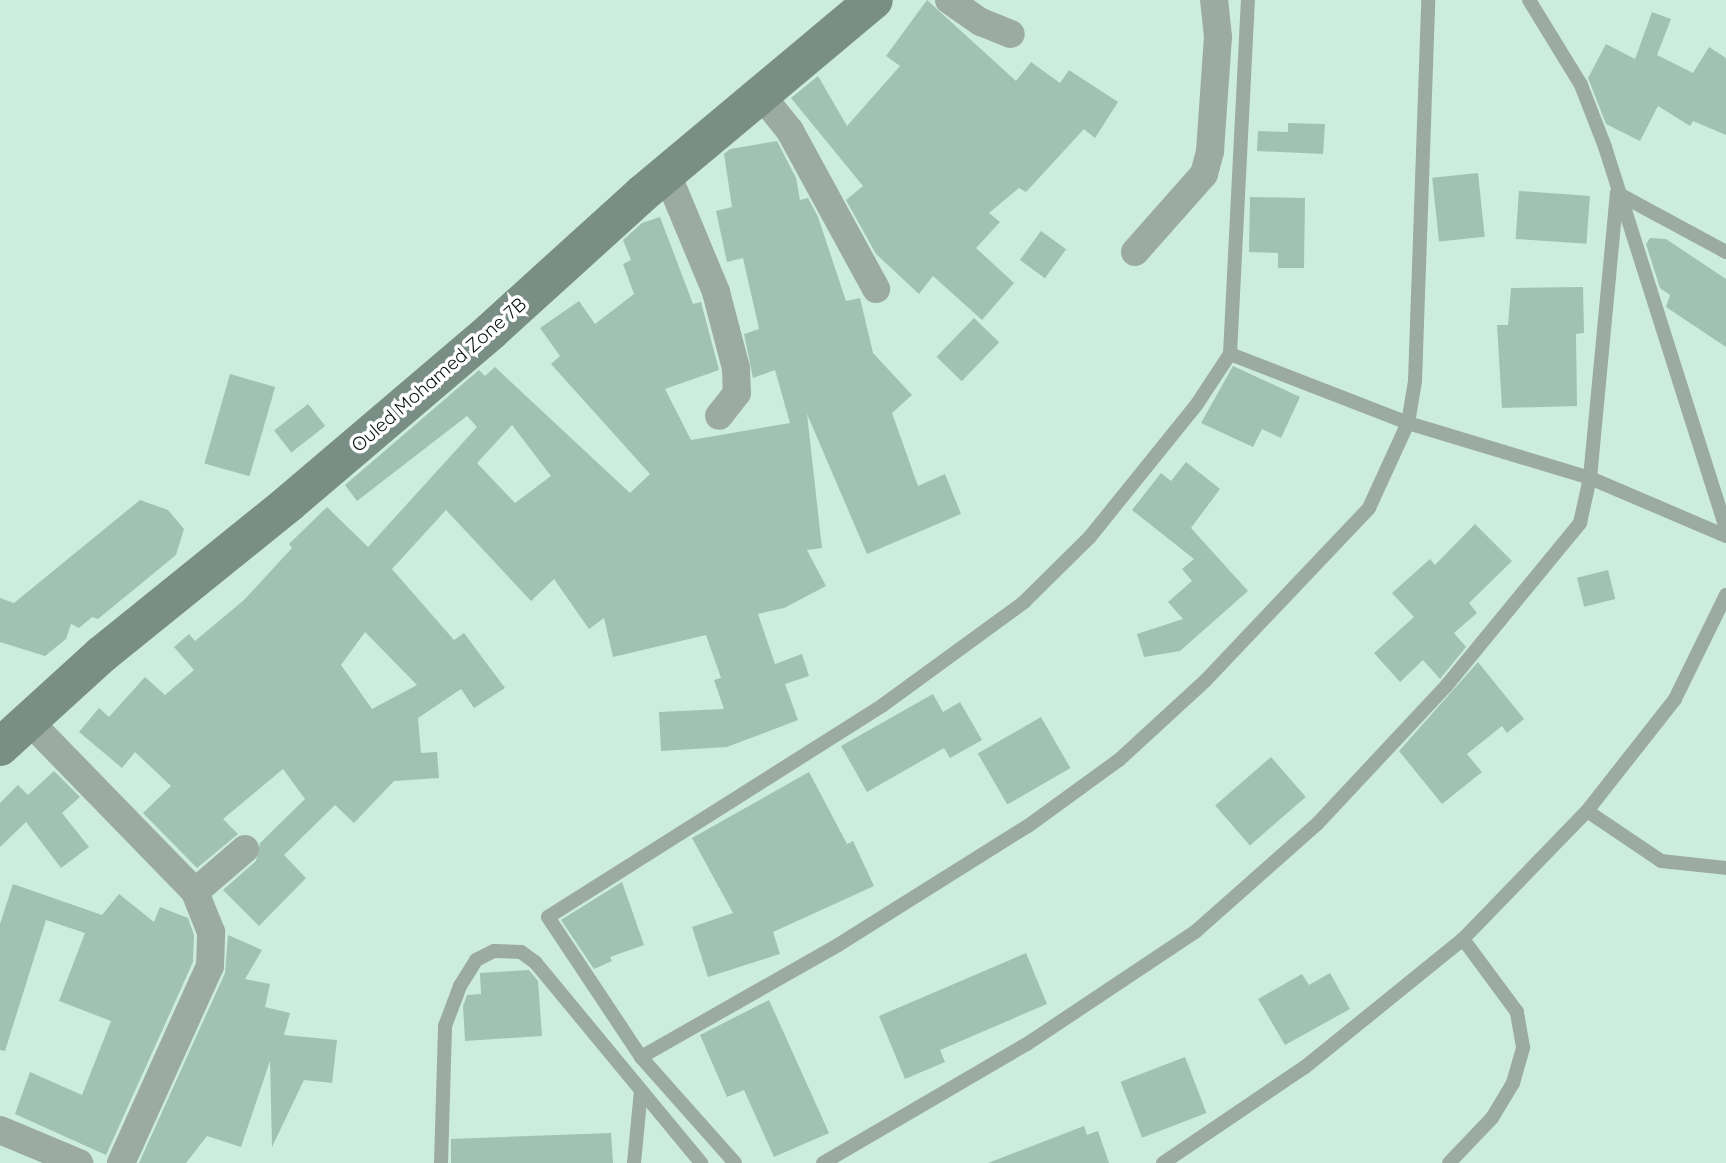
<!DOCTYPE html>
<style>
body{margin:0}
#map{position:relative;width:1726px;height:1163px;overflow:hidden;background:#ccedde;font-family:Quicksand,sans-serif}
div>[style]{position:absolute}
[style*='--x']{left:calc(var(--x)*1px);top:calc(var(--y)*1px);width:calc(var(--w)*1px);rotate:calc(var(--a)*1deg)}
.building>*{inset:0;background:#a1c1b3;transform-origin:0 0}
.service>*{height:14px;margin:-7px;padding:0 7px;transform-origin:7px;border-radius:7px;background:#9caaa4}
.minor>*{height:28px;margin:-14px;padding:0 14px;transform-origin:14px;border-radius:14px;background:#9caaa4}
.secondary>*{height:38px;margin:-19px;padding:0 19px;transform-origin:19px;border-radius:19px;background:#798e85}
span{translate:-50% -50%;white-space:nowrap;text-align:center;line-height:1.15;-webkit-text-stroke:7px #fff;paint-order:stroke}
.street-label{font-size:19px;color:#06120d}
</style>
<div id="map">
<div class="building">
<i style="clip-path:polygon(927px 0,1016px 81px,1031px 62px,1060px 83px,1069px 70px,1118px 102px,1095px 138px,1084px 129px,1026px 192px,1019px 188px,989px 213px,1000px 222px,976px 248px,1014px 283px,982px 320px,933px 276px,919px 294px,876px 254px,846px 200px,863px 186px,791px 98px,818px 76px,847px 126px,900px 66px,886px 56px)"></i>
<i style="clip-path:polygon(1652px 12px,1671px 19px,1657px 55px,1693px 73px,1709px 47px,1726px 58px,1726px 135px,1693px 121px,1690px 126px,1658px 106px,1640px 141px,1606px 124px,1588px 78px,1606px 44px,1635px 59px)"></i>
<i style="clip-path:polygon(1288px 123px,1325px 124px,1323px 154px,1257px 151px,1258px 131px,1288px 132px)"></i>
<i style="clip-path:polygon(evenodd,777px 141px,796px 178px,800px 200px,808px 198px,818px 217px,846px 301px,860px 298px,873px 353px,912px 395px,892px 413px,918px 486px,945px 474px,961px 514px,867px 554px,807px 414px,822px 548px,807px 550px,826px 586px,784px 608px,758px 614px,775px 664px,802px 654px,809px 676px,785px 684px,798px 720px,727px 747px,661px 751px,659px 712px,724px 709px,714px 680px,721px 678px,706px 635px,613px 657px,604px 618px,589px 629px,554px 579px,531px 601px,446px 510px,392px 569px,454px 640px,464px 633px,505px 688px,474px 708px,461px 689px,418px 718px,421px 753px,437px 752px,439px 778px,394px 781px,354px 823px,335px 805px,284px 855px,306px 878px,259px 926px,223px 890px,256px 861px,260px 843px,305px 799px,283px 769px,223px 819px,238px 834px,197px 868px,143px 813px,171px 786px,135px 752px,122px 768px,79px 732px,99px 708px,109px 717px,145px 677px,165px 695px,194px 670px,174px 647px,189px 634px,195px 641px,244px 600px,292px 548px,289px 544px,327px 507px,368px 547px,477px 427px,467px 416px,357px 501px,345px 485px,479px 370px,485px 376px,495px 367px,630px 493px,650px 474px,551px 364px,560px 356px,540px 328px,579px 301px,595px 324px,634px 294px,623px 264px,631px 260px,623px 240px,642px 223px,660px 217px,693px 304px,701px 302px,719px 370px,665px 389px,691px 440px,790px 423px,775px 370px,753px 378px,744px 334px,759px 329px,743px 258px,727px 262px,716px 211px,732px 207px,724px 154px,730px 149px,777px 141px,512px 425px,551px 476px,515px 503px,477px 463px,512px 425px,777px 141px,365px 632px,417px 685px,372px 709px,341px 665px,365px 632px)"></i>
<i style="left:1478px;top:173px;width:64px;height:46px;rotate:84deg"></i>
<i style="left:1519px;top:191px;width:71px;height:48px;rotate:4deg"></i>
<i style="clip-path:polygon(1250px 197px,1305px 198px,1304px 268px,1278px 268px,1278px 253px,1249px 252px)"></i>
<i style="left:1041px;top:231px;width:31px;height:36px;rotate:36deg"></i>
<i style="clip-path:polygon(1650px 238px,1666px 239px,1726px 279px,1726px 347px,1666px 307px,1670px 295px,1660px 288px,1646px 244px)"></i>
<i style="clip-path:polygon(1583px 287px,1584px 333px,1576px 334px,1577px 406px,1502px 408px,1497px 325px,1508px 325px,1511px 288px)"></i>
<i style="left:974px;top:318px;width:35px;height:54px;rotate:44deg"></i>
<i style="clip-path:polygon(1233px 366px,1300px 397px,1281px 438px,1262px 429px,1253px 447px,1201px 423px)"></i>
<i style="left:230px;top:374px;width:47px;height:93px;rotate:16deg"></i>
<i style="left:308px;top:404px;width:28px;height:43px;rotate:52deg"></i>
<i style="clip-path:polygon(1186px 462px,1220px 489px,1191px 528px,1248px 591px,1180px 651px,1144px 657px,1137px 634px,1183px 619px,1168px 602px,1192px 581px,1182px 569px,1194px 559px,1132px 510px,1161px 473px,1171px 481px)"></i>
<i style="clip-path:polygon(140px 500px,168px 510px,184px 529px,176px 555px,98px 619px,92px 617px,79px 628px,71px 624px,66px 639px,45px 656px,0 642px,0 598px,14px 603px)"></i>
<i style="clip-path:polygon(1475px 524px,1512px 561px,1469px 603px,1477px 613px,1454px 633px,1466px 647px,1440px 679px,1423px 660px,1400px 682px,1374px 653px,1414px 617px,1392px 593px,1430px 559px,1435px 565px)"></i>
<i style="left:1608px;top:570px;width:30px;height:32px;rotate:76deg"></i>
<i style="clip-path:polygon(1478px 662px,1524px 719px,1507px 733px,1502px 726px,1467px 754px,1482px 772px,1442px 804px,1399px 751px)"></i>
<i style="clip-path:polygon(933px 694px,943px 712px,960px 702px,982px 740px,950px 758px,944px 748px,867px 792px,841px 746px)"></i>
<i style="left:1041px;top:717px;width:59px;height:73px;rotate:60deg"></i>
<i style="left:1271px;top:757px;width:53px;height:74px;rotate:49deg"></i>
<i style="clip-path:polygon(54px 771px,80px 797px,62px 813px,89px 847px,61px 868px,26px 822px,0 847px,0 803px,18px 785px,28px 795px)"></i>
<i style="clip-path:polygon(809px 772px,847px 844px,853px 841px,874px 886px,773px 932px,780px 954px,708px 977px,692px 927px,733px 913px,692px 838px)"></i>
<i style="clip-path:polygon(622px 882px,644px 945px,610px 957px,612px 961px,594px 969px,561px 920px)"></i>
<i style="clip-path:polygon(13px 884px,102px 915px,119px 894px,154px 922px,160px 907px,188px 918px,194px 935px,193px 962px,106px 1155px,15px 1114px,30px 1072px,82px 1095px,111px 1021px,59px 1001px,85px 933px,46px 920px,5px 1051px,0 1050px,0 924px)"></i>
<i style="clip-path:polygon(228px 935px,262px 950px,245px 979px,270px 984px,265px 1007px,290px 1013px,284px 1035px,337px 1040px,332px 1083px,304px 1080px,272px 1147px,270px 1061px,241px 1147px,207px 1136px,186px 1163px,139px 1163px,225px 973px)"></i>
<i style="clip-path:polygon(1026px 953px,1047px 1004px,940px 1050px,945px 1062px,905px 1079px,879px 1016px)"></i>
<i style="clip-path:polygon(529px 970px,538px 981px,542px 1036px,465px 1041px,463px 1006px,467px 995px,481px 994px,480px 973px)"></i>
<i style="clip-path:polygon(1330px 973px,1350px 1009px,1285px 1045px,1258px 999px,1302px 974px,1309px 985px)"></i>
<i style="clip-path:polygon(769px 1000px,829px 1133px,774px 1157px,744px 1090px,727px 1097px,700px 1035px)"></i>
<i style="left:1185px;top:1057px;width:60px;height:69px;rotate:69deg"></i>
<i style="clip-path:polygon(1084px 1126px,1087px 1135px,1098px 1131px,1109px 1163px,988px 1163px)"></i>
<i style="clip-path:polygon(611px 1133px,613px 1163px,451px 1163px,451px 1139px)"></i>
</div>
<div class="service">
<i style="--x:1529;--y:0;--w:100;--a:58.5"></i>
<i style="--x:1581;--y:85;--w:66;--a:68.8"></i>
<i style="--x:1605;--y:147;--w:401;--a:72.4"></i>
<i style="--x:1230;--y:354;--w:191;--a:21.2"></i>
<i style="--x:1408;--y:423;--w:190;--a:16.8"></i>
<i style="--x:1590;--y:478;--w:148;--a:23.1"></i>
<i style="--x:1587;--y:811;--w:89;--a:34"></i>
<i style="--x:1661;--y:861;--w:65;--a:6.1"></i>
<i style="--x:641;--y:1057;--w:227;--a:-29.6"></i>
<i style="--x:838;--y:945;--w:224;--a:-32.1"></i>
<i style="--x:1028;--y:826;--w:112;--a:-36"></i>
<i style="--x:1119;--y:760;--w:117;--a:-42.6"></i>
<i style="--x:1205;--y:681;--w:238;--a:-46.5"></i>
<i style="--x:1369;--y:508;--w:94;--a:-65.4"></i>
<i style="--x:1408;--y:423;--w:43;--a:-80.5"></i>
<i style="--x:1415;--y:381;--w:381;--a:-88"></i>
<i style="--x:441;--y:1163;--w:137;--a:-88.3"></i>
<i style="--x:445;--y:1026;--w:43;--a:-69.4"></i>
<i style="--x:460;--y:986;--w:31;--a:-58"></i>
<i style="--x:476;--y:960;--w:20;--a:-27"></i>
<i style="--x:494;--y:951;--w:27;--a:2"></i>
<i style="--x:521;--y:952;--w:17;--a:36"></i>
<i style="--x:535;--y:962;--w:261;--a:50.4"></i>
<i style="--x:634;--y:1163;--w:73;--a:-84.5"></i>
<i style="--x:735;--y:1163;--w:142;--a:-131.6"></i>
<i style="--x:641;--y:1057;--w:168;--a:-123.6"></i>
<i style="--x:548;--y:917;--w:396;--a:-32.3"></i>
<i style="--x:883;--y:705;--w:175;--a:-36.1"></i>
<i style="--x:1024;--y:602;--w:91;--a:-44.6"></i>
<i style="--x:1089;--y:538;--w:172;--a:-51.1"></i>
<i style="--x:1197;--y:404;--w:60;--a:-56.6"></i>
<i style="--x:1230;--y:354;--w:354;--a:-87.1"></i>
<i style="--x:823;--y:1163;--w:236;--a:-30.3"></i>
<i style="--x:1027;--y:1044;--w:202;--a:-33.7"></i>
<i style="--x:1195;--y:932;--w:164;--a:-41.5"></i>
<i style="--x:1318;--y:823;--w:189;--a:-46.9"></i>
<i style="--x:1447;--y:685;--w:210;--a:-50.6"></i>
<i style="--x:1580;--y:523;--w:46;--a:-77.5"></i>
<i style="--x:1590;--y:478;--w:286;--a:-84.6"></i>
<i style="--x:1617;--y:193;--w:124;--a:28.4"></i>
<i style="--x:1163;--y:1163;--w:171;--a:-34.1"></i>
<i style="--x:1305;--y:1067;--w:203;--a:-39"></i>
<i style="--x:1463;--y:939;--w:178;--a:-45.9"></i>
<i style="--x:1587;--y:811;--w:142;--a:-51.8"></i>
<i style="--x:1675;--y:699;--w:116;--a:-63.9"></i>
<i style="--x:1449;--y:1163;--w:62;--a:-46.3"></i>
<i style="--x:1492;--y:1118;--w:41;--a:-59"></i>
<i style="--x:1513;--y:1083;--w:37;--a:-74"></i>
<i style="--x:1523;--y:1047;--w:36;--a:-100"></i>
<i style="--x:1517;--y:1012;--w:91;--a:-126.5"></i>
</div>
<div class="minor">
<i style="--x:949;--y:0;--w:39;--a:35"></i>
<i style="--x:981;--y:22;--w:32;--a:22"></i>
<i style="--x:762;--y:96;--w:45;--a:51.3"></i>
<i style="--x:790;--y:131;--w:180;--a:61.4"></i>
<i style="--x:667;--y:174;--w:128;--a:67.4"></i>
<i style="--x:716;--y:292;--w:79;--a:75.3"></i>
<i style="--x:736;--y:368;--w:25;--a:88"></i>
<i style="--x:737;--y:393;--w:29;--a:128"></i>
<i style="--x:1135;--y:252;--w:104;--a:-48.5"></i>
<i style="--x:1204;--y:174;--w:24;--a:-75"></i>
<i style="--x:1210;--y:151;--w:114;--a:-86"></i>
<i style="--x:1218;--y:37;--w:37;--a:-96"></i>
<i style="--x:28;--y:720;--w:240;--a:45.8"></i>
<i style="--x:195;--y:892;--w:66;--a:-40.7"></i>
<i style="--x:0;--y:1130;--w:86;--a:22.7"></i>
<i style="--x:121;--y:1163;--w:216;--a:-65.7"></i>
<i style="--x:210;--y:966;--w:34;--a:-88"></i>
<i style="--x:211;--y:932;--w:43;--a:-111.8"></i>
</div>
<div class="secondary">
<i style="--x:0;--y:747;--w:137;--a:-42.3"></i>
<i style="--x:101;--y:655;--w:240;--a:-38.9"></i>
<i style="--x:288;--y:504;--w:267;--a:-40.4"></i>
<i style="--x:491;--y:331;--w:204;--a:-42.2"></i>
<i style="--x:642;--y:194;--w:302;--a:-39.9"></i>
</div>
<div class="street-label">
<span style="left:439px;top:375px;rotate:-41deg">Ouled Mohamed Zone 7B</span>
</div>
</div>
